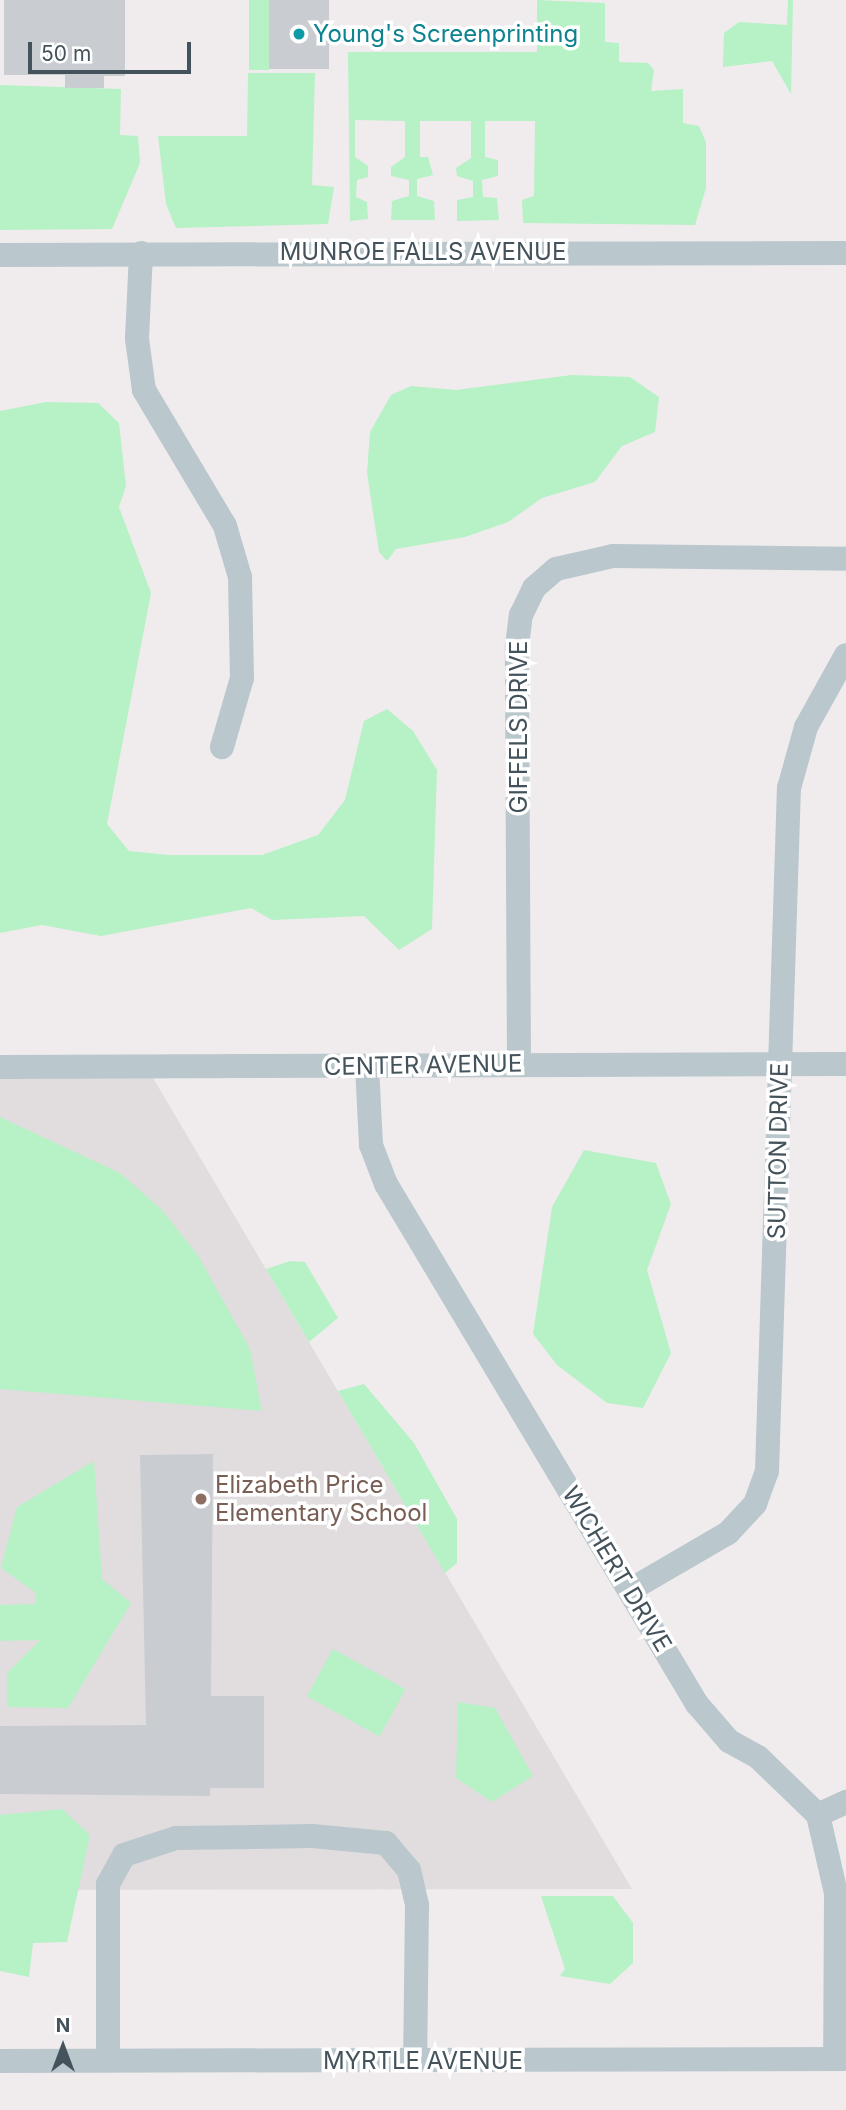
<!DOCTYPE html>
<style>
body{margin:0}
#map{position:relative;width:846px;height:2110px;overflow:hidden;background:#f0eced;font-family:Inter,sans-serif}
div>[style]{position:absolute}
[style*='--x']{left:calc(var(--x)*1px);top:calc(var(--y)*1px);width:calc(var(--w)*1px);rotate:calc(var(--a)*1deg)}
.education>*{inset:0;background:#e1dddf}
.green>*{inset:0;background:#b7f1c6;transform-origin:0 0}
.building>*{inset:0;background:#c9cdd2;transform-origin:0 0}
.minor>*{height:24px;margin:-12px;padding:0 12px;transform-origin:12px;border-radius:12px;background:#bac7cd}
.dots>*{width:19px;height:19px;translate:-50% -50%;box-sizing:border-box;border:4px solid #fff;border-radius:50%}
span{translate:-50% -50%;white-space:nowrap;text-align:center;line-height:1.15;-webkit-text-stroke:7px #fff;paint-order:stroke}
.culture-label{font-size:24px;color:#0d838f}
.left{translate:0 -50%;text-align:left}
.street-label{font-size:24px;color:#44535b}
.education-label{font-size:24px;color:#785e54}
.north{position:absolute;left:28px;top:2012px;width:70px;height:70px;-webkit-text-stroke:5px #fff;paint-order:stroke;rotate:0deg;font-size:19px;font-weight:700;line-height:28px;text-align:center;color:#44535b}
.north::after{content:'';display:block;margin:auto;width:24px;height:32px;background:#44535b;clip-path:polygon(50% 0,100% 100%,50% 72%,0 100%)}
.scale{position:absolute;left:28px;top:42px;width:163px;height:32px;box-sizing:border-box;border:4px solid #44535b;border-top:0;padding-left:9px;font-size:21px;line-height:24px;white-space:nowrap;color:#44535b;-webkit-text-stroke:5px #fff;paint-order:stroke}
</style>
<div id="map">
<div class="education">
<i style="clip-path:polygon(146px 1066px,632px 1889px,0 1890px,0 1067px)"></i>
</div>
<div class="green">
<i style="left:249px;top:0;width:20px;height:70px"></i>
<i style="clip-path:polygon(537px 0,605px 3px,605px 42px,619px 43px,619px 62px,648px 63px,654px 70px,651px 91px,683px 89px,683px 123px,699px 126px,706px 142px,706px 188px,695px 225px,523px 223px,522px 200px,534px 196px,535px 121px,485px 121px,485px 157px,498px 160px,498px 176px,482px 180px,483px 197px,497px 198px,499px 220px,457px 221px,457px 200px,473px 197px,473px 181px,457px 176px,456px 168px,471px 158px,471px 121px,420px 121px,420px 157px,428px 157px,433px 175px,417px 179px,417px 196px,434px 201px,435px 220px,391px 220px,392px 201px,409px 196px,409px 180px,391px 176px,391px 167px,405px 157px,405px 121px,355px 120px,355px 157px,368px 166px,368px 177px,357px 180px,356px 197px,367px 202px,368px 219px,350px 221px,348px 52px,537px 52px)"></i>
<i style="clip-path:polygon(788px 0,793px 0,791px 94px,772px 61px,723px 67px,724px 33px,739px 22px,787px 25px)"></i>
<i style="clip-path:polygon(248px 73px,315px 73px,312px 185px,334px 187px,328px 224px,176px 228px,166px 204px,158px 136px,247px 136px)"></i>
<i style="clip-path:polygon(0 85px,121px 89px,120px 135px,138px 136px,140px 163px,112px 229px,0 230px)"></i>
<i style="clip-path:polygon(572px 375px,630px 377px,659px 397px,655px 432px,622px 446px,595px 482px,542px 498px,508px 522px,465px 537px,396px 549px,387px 561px,379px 552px,367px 473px,370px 432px,391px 395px,411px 386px,456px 390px)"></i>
<i style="clip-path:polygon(46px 402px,98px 403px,119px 423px,126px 486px,119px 507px,151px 593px,107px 824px,129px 851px,168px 855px,262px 855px,318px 835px,345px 800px,364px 721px,387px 709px,413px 731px,437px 770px,432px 929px,399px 950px,364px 916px,272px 920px,251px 908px,101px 936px,42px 925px,0 933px,0 411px)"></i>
<i style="clip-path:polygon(0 1117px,120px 1173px,162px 1210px,199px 1257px,250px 1349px,262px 1411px,0 1389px)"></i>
<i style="clip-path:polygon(584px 1150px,656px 1163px,671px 1204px,647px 1270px,671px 1353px,643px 1408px,607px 1403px,557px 1365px,533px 1334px,552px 1207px)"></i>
<i style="clip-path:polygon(290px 1261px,305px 1262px,338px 1318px,309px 1342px,266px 1269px)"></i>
<i style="clip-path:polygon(364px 1384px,414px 1443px,457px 1519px,457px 1563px,445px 1573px,338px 1391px)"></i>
<i style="clip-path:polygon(94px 1461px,102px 1579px,131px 1603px,68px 1708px,7px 1707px,7px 1673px,40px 1640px,0 1641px,0 1605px,36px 1604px,36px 1593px,1px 1568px,17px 1507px)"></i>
<i style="left:333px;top:1649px;width:83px;height:54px;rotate:29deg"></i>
<i style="clip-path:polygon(458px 1702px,495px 1708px,533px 1776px,492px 1802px,456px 1778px)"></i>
<i style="clip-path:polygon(62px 1809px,90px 1835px,67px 1942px,33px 1943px,29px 1977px,0 1971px,0 1815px)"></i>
<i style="clip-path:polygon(541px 1896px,613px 1896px,633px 1923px,633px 1963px,610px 1984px,560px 1976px,565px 1969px)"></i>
</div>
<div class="building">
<i style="clip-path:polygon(4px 0,125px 0,125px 76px,104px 76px,104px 88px,65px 88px,65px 75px,4px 75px)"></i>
<i style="left:269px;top:0;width:60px;height:69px"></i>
<i style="clip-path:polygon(213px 1454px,211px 1696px,264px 1696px,264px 1788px,210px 1788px,210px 1796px,0 1794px,0 1726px,146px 1725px,140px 1455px)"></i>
</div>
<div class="minor">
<i style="--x:141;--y:253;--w:86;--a:92.7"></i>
<i style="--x:137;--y:339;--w:51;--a:82.2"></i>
<i style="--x:144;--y:390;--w:158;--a:59.2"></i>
<i style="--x:225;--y:526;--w:53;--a:73.6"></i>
<i style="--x:240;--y:577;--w:101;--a:88.9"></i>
<i style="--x:242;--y:678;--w:72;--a:106.2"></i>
<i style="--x:0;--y:255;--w:846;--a:-0.14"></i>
<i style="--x:519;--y:1064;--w:418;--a:-90.3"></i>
<i style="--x:517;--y:646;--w:31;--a:-83"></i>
<i style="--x:521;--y:615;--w:30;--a:-64"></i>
<i style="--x:534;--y:588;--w:29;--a:-41"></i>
<i style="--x:556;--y:569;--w:58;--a:-12.8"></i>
<i style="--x:613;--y:556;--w:233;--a:0.7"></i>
<i style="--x:367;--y:1066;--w:79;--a:87.1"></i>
<i style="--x:371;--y:1145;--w:42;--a:69"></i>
<i style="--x:386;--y:1184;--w:606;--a:59.12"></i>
<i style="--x:697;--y:1704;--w:49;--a:49.1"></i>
<i style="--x:729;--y:1741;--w:33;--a:29"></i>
<i style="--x:758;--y:1757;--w:83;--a:44"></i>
<i style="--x:818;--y:1815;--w:80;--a:77"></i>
<i style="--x:836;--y:1893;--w:166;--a:90.3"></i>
<i style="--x:0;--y:1067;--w:846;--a:-0.2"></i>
<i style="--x:630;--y:1590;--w:113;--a:-30.2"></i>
<i style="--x:728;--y:1533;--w:40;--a:-47"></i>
<i style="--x:755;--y:1504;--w:35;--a:-70"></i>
<i style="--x:767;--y:1471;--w:683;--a:-88.16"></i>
<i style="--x:789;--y:788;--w:63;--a:-74.4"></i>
<i style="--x:806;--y:727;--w:82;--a:-60.9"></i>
<i style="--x:818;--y:1815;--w:31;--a:-25"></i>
<i style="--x:108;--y:2060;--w:176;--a:-90"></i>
<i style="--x:108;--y:1884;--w:33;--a:-61"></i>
<i style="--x:124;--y:1855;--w:55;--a:-18.1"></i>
<i style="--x:176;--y:1838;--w:136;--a:-0.8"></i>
<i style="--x:312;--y:1836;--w:74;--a:5.4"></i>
<i style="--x:386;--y:1843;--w:35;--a:50"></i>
<i style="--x:409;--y:1870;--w:36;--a:77"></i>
<i style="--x:417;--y:1905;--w:155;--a:90.7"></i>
<i style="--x:0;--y:2061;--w:846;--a:-0.14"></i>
</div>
<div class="dots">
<i style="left:299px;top:34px;background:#0f9aa8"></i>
<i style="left:201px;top:1499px;background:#8d6e63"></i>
</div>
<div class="culture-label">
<span class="left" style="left:313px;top:34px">Young's Screenprinting</span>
</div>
<div class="street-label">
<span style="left:423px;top:252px">MUNROE FALLS AVENUE</span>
<span style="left:519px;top:727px;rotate:-90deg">GIFFELS DRIVE</span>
<span style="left:423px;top:1065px;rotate:-1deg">CENTER AVENUE</span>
<span style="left:778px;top:1151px;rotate:-89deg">SUTTON DRIVE</span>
<span style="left:617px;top:1569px;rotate:59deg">WICHERT DRIVE</span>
<span style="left:423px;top:2061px">MYRTLE AVENUE</span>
</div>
<div class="education-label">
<span class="left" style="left:215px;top:1499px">Elizabeth Price<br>Elementary School</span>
</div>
<div class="north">N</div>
<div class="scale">50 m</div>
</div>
